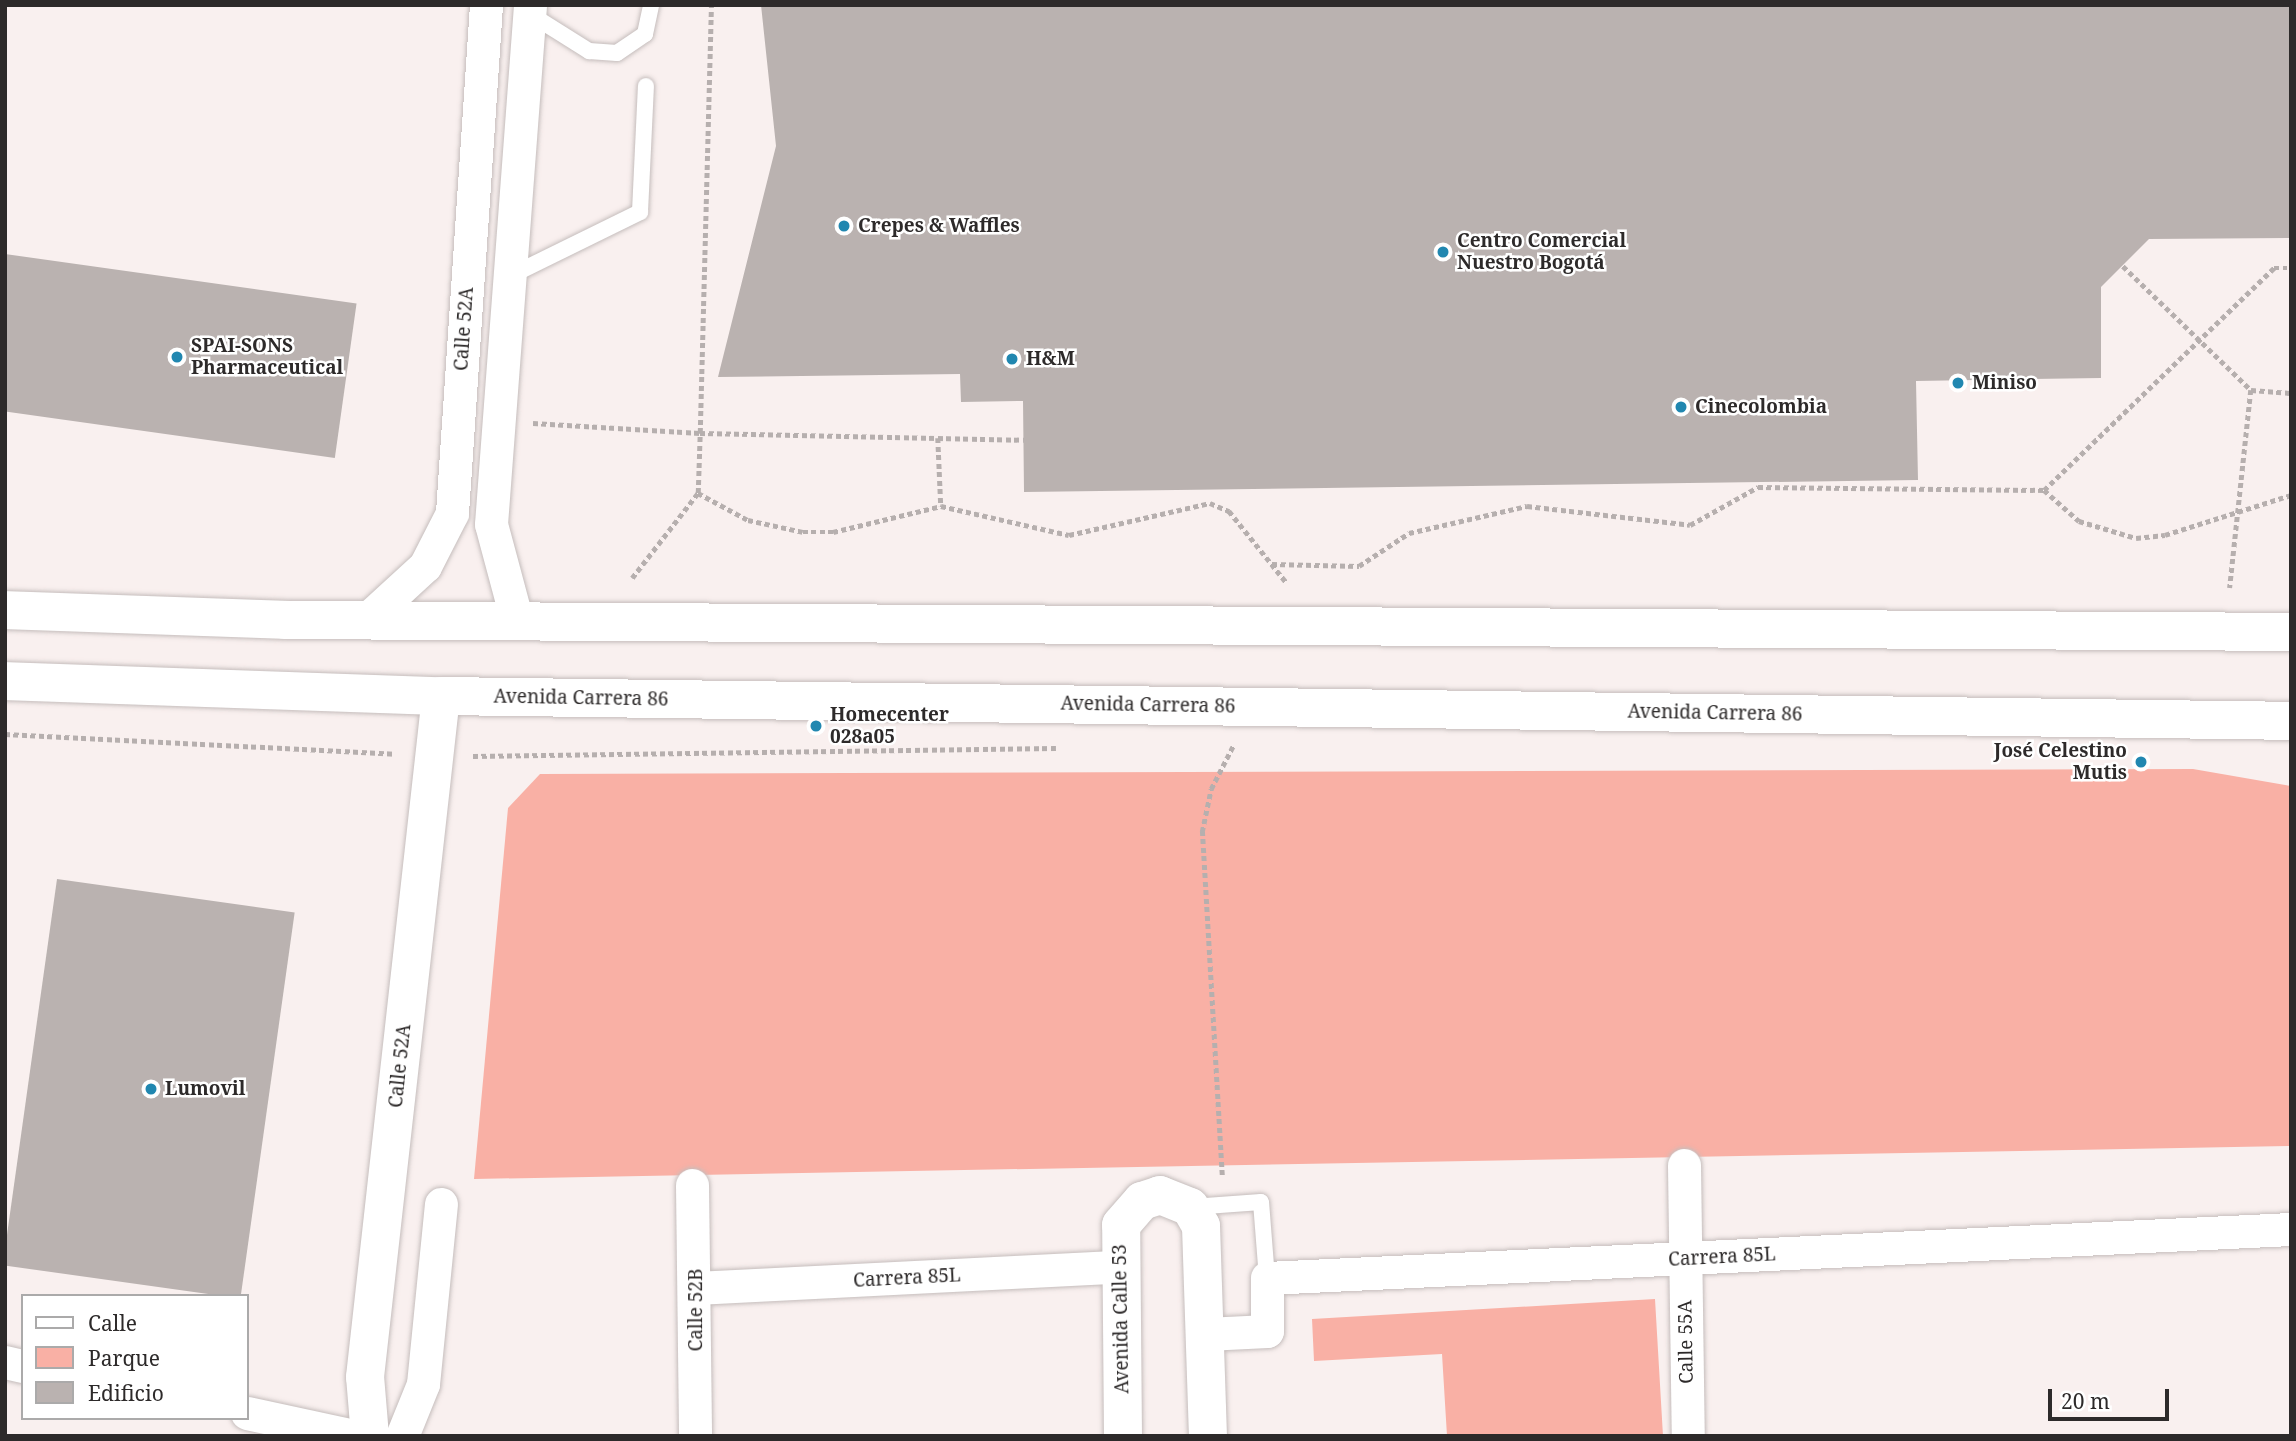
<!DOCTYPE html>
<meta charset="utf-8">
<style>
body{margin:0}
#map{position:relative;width:2296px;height:1441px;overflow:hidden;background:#f9f0ef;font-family:"Noto Serif",serif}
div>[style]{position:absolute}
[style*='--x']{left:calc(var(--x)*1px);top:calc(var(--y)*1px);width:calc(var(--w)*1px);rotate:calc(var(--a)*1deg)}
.green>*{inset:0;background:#f9b0a5}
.building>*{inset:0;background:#bab2b0;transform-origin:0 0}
.path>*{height:4.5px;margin-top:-2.25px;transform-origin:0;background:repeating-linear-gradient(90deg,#b6afae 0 5px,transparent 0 8.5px)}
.roads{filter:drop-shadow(0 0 2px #c5bdbc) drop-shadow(0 0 2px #c5bdbc)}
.service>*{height:16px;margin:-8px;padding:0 8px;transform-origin:8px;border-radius:8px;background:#fff}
.minor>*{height:33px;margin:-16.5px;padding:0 16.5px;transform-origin:16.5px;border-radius:16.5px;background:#fff}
.tertiary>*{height:38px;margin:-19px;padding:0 19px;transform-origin:19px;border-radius:19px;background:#fff}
.primary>*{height:38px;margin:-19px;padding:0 19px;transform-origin:19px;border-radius:19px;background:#fff}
.dots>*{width:19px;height:19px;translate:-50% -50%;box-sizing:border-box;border:4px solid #fff;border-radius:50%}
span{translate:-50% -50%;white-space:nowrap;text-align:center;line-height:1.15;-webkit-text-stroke:5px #fff;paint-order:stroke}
.poi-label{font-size:19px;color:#2d2a2a;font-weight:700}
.left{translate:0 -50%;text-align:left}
.right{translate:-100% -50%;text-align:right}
.street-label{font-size:19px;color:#2d2a2a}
.frame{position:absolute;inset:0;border:7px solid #2d2a2a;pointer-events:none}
.legend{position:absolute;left:21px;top:1294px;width:228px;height:126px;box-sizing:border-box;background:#fff;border:2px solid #abaaaa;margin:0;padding:9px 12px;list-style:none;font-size:21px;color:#2d2a2a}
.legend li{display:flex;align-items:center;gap:14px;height:35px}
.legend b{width:35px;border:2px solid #abaaaa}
.scale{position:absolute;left:2048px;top:1389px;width:121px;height:32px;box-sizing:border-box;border:4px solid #2d2a2a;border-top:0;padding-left:9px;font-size:21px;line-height:24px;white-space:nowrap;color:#2d2a2a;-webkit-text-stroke:5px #fff;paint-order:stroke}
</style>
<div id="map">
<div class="green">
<i style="clip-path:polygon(2193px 769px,2291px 786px,2291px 1146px,474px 1179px,508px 808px,540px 774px)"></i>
<i style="clip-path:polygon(1655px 1299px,1663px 1436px,1447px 1436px,1442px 1354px,1314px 1361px,1312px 1319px)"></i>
</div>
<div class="building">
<i style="clip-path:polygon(761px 5px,2291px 5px,2291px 238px,2149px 239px,2101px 287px,2101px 378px,1916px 381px,1918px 480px,1024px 492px,1023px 401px,961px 402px,960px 374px,718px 377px,776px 146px)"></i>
<i style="left:5px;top:254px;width:355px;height:156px;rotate:8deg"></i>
<i style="left:57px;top:879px;width:240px;height:390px;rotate:8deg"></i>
</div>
<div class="path">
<i style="--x:2123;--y:266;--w:178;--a:44.1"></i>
<i style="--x:2251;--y:390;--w:199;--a:96.1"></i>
<i style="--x:2251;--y:390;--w:40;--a:4.3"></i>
<i style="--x:533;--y:423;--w:167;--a:3.4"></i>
<i style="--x:700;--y:433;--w:428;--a:-88.5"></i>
<i style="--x:938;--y:438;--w:68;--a:87.5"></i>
<i style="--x:2044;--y:490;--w:47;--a:41.5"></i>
<i style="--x:2079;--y:521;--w:59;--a:16.6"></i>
<i style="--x:2136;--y:538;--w:29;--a:-6"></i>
<i style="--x:2165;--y:535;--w:132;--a:-17.6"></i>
<i style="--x:698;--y:493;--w:57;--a:28.4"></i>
<i style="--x:748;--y:520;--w:56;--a:12.3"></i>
<i style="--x:803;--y:532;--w:30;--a:0"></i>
<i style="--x:833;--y:532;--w:111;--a:-13.5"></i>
<i style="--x:941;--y:506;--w:131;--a:12.8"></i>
<i style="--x:1069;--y:535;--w:145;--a:-12.8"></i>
<i style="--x:1210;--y:503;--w:21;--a:23"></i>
<i style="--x:1229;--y:511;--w:91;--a:51.2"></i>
<i style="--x:1272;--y:564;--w:87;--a:1.3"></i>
<i style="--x:1359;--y:566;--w:60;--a:-33.4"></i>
<i style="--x:1409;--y:533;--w:121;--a:-12.9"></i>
<i style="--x:1527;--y:506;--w:164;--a:6.6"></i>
<i style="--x:1690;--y:525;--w:78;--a:-29.2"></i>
<i style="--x:1758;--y:487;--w:286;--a:0.6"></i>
<i style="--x:2044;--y:490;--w:320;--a:-44"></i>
<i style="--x:2274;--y:268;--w:17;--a:0"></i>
<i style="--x:632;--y:578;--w:108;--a:-52.2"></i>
<i style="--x:698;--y:493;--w:60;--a:-88.1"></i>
<i style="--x:700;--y:433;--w:324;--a:1.2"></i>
<i style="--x:5;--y:734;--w:390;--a:2.9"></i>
<i style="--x:473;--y:756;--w:583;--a:-0.79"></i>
<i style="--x:1222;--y:1175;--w:344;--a:-93.3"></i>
<i style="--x:1202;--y:832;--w:44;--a:-78.2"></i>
<i style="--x:1211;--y:789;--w:48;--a:-62.9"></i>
</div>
<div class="roads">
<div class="service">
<i style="--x:530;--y:14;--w:70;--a:32.1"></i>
<i style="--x:589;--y:51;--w:28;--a:4"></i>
<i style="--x:617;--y:53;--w:34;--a:-34"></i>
<i style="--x:645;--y:34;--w:30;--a:-78"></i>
<i style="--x:510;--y:276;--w:145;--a:-26.2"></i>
<i style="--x:640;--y:212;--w:126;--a:-87.3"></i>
<i style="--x:1192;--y:1207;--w:69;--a:-4.1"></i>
<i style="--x:1261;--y:1202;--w:76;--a:85.5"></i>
</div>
<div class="minor">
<i style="--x:366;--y:620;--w:80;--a:-42.5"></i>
<i style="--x:425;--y:566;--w:59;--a:-63"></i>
<i style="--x:452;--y:513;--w:509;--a:-86.17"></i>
<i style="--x:517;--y:621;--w:100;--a:-105"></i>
<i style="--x:491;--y:524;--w:520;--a:-85.7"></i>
<i style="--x:1684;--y:1165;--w:271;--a:89.2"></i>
<i style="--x:692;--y:1185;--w:251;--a:89.3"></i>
<i style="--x:697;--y:1288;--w:421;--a:-2.9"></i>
<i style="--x:1206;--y:1334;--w:61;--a:-2.8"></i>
<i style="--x:1267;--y:1331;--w:53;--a:-90"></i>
<i style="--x:1267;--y:1278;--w:1025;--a:-2.74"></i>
<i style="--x:5;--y:1362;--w:18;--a:13"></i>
<i style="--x:247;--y:1413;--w:109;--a:12.1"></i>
<i style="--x:402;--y:1436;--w:56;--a:-68"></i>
<i style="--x:423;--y:1384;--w:181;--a:-84.3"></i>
</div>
<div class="tertiary">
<i style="--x:370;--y:1436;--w:59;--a:-94.8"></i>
<i style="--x:365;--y:1377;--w:685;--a:-83.63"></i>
<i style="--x:1123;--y:1436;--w:211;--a:-90.5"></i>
<i style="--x:1121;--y:1225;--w:32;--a:-49"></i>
<i style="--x:1142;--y:1201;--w:19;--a:-18"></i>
<i style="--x:1160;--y:1195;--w:32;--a:22"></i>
<i style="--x:1190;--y:1207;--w:22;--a:60"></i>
<i style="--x:1201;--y:1226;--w:210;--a:88.1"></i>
</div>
<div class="primary">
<i style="--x:5;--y:610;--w:280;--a:2"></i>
<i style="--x:285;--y:620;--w:2006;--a:0.34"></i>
<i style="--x:5;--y:681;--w:436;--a:2"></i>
<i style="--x:441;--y:696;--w:1850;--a:0.77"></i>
</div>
</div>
<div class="dots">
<i style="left:844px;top:226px;background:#2187b0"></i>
<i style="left:1443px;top:252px;background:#2187b0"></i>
<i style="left:177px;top:357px;background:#2187b0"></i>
<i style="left:1012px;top:359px;background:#2187b0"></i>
<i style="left:1958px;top:383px;background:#2187b0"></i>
<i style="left:1681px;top:407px;background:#2187b0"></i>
<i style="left:816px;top:726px;background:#2187b0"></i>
<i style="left:2141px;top:762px;background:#2187b0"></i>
<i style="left:151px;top:1089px;background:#2187b0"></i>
</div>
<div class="poi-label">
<span class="left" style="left:858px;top:226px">Crepes &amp; Waffles</span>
<span class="left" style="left:1457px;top:252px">Centro Comercial<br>Nuestro Bogotá</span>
<span class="left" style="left:191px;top:357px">SPAI-SONS<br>Pharmaceutical</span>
<span class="left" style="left:1026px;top:359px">H&amp;M</span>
<span class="left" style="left:1972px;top:383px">Miniso</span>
<span class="left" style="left:1695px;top:407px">Cinecolombia</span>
<span class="left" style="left:830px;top:726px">Homecenter<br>028a05</span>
<span class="right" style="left:2127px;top:762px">José Celestino<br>Mutis</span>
<span class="left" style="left:165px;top:1089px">Lumovil</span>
</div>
<div class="street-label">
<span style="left:464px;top:329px;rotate:-86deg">Calle 52A</span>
<span style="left:581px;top:698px;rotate:1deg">Avenida Carrera 86</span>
<span style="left:1148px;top:705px;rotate:1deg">Avenida Carrera 86</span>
<span style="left:1715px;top:713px;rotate:1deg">Avenida Carrera 86</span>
<span style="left:400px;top:1066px;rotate:-84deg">Calle 52A</span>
<span style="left:1722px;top:1257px;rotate:-3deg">Carrera 85L</span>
<span style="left:907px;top:1278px;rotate:-3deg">Carrera 85L</span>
<span style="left:696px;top:1310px;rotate:-90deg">Calle 52B</span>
<span style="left:1121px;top:1319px;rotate:-91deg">Avenida Calle 53</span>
<span style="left:1686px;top:1342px;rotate:-91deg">Calle 55A</span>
</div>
<div class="frame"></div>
<ul class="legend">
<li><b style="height:9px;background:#fff"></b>Calle</li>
<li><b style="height:19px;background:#f9b0a5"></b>Parque</li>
<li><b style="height:19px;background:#bab2b0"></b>Edificio</li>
</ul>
<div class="scale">20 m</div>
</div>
